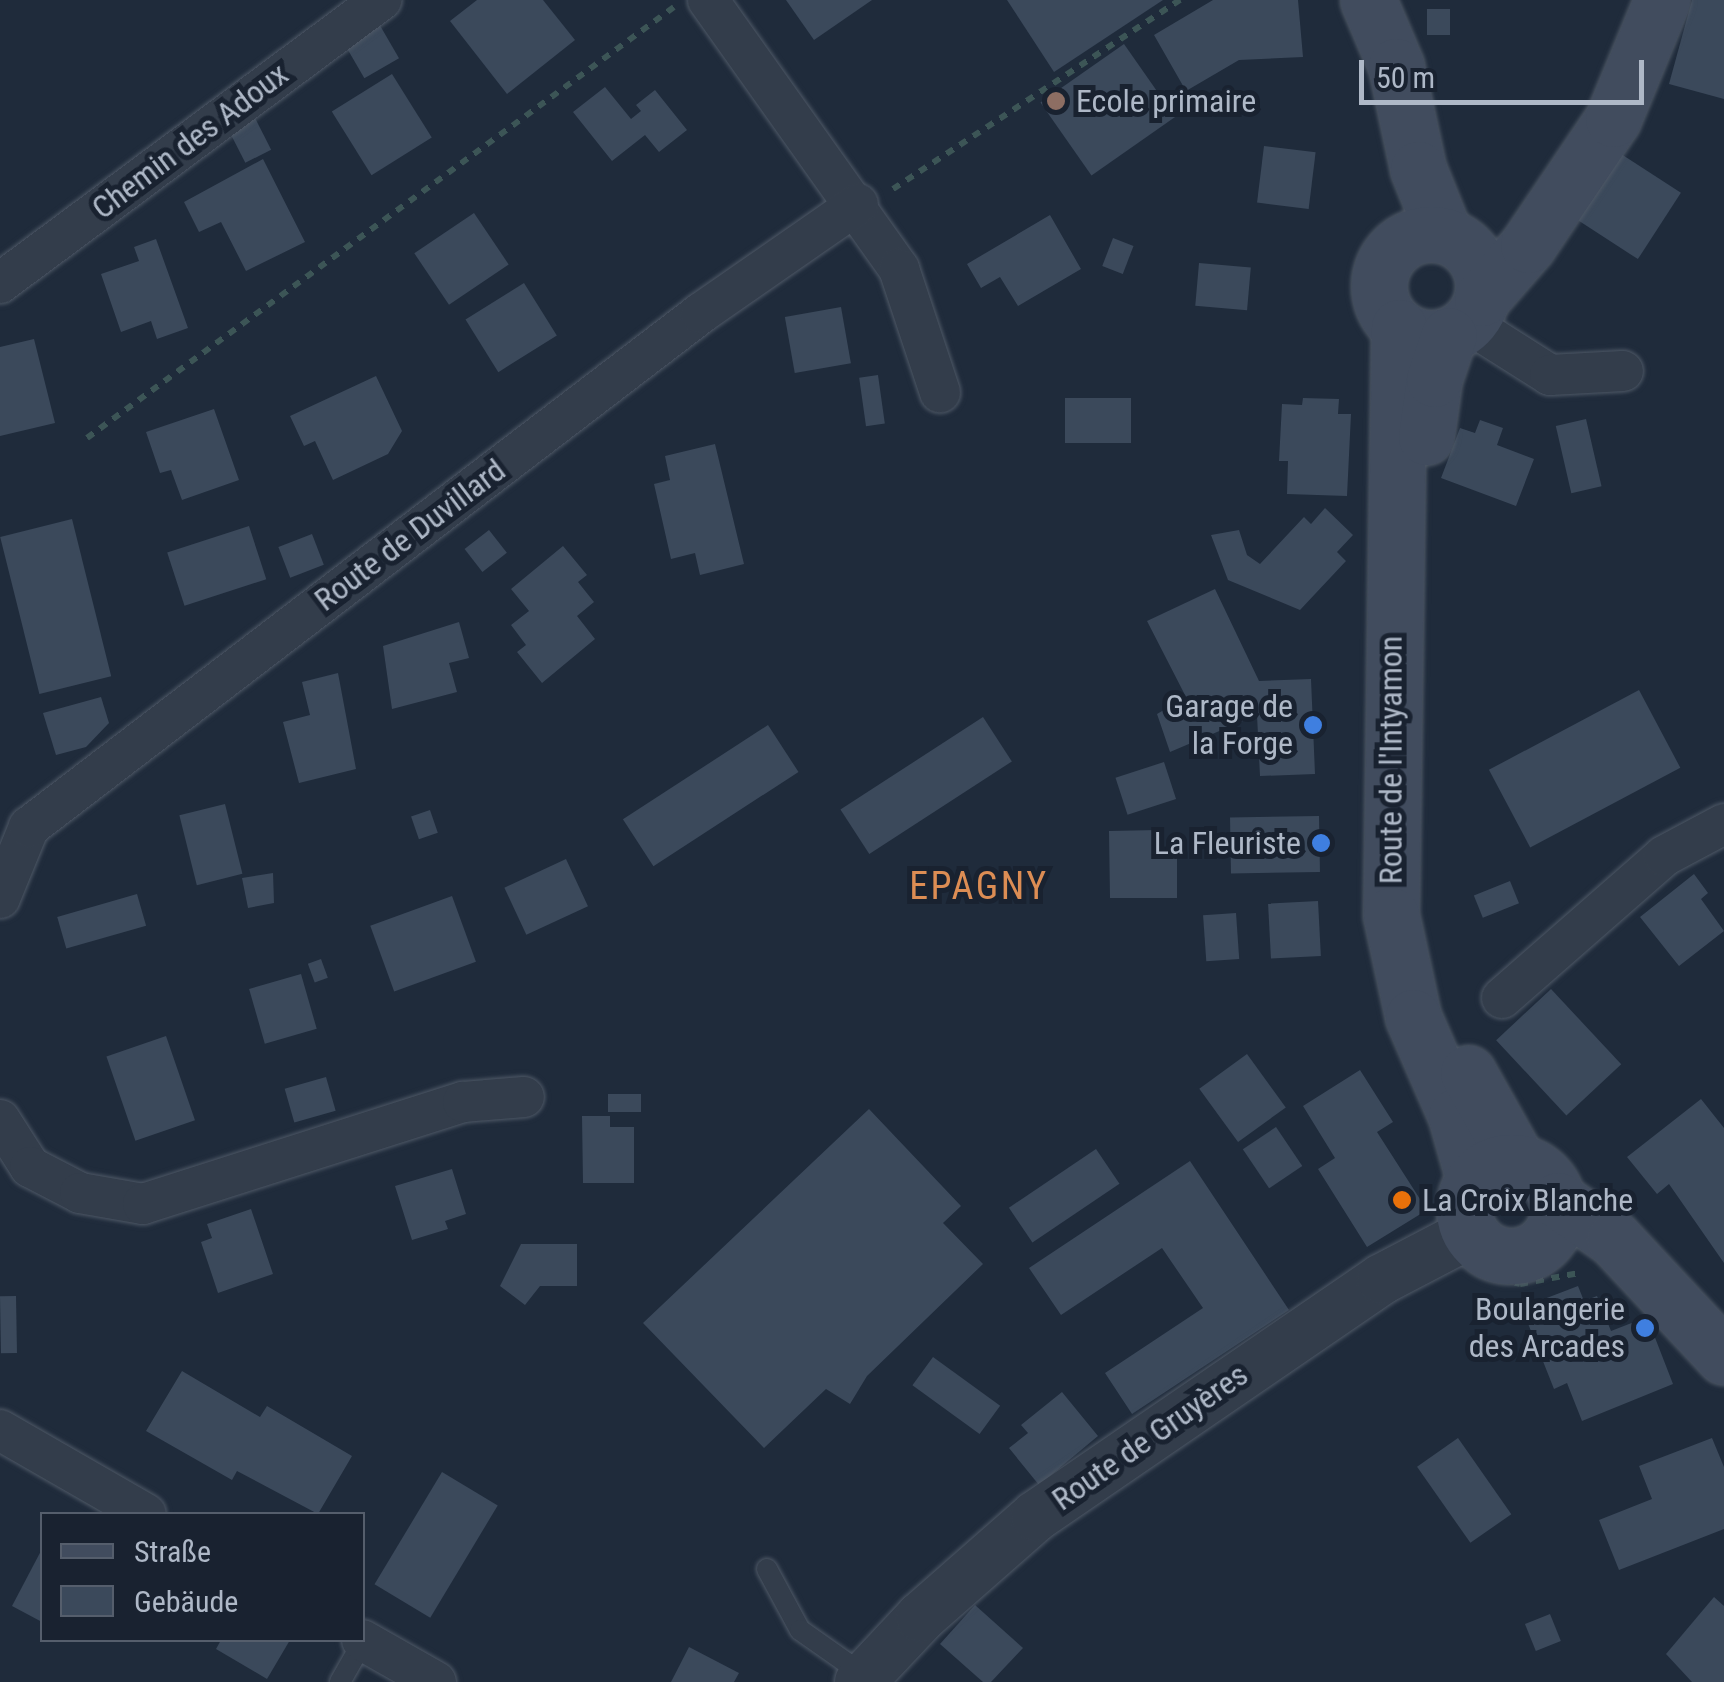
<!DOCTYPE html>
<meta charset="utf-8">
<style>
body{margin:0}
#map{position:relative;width:1724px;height:1682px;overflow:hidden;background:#1f2b3b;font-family:"Roboto Condensed",sans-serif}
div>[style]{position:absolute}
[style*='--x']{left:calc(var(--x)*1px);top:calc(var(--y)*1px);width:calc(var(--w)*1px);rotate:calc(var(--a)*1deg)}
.building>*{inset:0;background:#3b495b;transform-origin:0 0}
.path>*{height:6px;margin-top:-3px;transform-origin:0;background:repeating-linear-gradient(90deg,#3c5556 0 8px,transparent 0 16px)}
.roads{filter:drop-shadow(0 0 2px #4e5866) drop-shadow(0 0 2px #4e5866)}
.service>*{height:20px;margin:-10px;padding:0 10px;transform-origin:10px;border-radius:10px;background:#333d4b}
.minor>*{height:40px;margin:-20px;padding:0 20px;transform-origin:20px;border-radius:20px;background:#333d4b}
.tertiary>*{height:50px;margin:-25px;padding:0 25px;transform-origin:25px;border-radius:25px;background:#333d4b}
.secondary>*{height:55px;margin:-27.5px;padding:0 27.5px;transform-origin:27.5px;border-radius:27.5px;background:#414c5e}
.secondary>.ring{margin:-27.5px;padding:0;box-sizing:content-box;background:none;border:55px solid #414c5e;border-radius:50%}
.dots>*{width:28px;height:28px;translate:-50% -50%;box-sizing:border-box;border:5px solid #192230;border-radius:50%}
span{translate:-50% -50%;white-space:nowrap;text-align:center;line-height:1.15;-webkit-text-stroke:10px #192230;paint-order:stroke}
.poi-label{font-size:32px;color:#aeb8c7}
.left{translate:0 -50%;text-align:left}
.right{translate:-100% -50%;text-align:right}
.street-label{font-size:32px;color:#aeb8c7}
.quarter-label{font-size:38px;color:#dc8d54;letter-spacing:2.5px}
.legend{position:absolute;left:40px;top:1512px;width:325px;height:130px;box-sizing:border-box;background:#192230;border:2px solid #555e6c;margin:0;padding:12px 18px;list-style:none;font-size:30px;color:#aeb8c7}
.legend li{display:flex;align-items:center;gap:20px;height:50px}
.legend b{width:50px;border:2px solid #555e6c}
.scale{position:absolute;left:1359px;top:60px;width:285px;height:45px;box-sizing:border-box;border:5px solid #aeb8c7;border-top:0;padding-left:12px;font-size:30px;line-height:35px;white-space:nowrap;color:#aeb8c7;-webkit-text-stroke:8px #192230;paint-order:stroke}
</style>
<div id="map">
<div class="building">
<i style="clip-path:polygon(477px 0,543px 0,575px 40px,507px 94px,450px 21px)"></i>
<i style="clip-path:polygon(786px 0,872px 0,814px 40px)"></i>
<i style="clip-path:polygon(1007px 0,1163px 0,1054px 72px)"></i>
<i style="clip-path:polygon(1213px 0,1298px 0,1303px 57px,1239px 60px,1186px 91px,1154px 35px)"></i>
<i style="clip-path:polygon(1692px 0,1724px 0,1724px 99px,1669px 84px)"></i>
<i style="left:1427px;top:9px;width:23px;height:26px"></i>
<i style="left:378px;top:22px;width:42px;height:40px;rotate:60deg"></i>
<i style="left:1124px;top:44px;width:89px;height:102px;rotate:55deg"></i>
<i style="left:392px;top:74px;width:75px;height:71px;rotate:58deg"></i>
<i style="clip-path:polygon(605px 87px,631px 119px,641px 111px,636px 105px,655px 90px,687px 130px,659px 152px,645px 135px,612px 161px,573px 112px)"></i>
<i style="left:253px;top:114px;width:40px;height:29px;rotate:63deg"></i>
<i style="left:1264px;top:146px;width:52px;height:57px;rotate:7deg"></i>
<i style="left:1618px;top:152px;width:75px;height:79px;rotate:33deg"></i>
<i style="clip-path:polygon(263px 159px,305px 242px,246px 271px,221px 222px,199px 232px,184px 202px)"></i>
<i style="left:474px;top:213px;width:62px;height:72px;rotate:56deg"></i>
<i style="clip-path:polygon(1050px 215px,1081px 269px,1018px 306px,1000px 277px,981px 288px,967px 264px)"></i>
<i style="left:1113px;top:238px;width:22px;height:30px;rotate:21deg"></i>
<i style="clip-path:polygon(156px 239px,188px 328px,157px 339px,151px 321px,121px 332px,101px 274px,139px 261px,134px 247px)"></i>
<i style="left:1199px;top:263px;width:52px;height:43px;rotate:5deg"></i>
<i style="left:524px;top:283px;width:62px;height:69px;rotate:58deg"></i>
<i style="left:841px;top:307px;width:57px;height:57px;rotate:80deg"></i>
<i style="clip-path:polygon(34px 339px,55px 423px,0 436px,0 347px)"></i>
<i style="left:878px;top:375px;width:49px;height:19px;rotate:82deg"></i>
<i style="clip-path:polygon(376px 376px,402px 431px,388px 454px,333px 480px,315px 441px,304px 446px,290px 416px)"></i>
<i style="left:1065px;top:398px;width:66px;height:45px"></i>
<i style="clip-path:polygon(1303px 398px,1339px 399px,1338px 414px,1351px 414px,1347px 496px,1287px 494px,1288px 461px,1279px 461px,1282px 404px,1302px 405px)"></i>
<i style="clip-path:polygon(214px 409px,239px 480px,182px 500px,171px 470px,160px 473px,146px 432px)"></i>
<i style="left:1586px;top:419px;width:69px;height:31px;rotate:77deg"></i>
<i style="clip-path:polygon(1480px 420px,1503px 428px,1497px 445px,1534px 459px,1516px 506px,1441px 478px,1460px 428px,1475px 433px)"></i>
<i style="clip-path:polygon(715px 444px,744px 564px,700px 575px,695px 553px,671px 559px,654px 484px,670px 480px,665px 456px)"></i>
<i style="clip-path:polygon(1325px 508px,1353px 535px,1337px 552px,1346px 561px,1300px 610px,1228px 580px,1211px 535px,1239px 530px,1247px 555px,1260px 564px,1304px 517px,1311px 524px)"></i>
<i style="left:72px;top:519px;width:162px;height:74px;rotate:76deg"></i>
<i style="left:249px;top:526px;width:56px;height:86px;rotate:72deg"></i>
<i style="left:489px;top:530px;width:29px;height:31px;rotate:52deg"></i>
<i style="left:312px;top:534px;width:33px;height:36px;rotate:69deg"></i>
<i style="clip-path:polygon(563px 546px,587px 575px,578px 582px,594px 602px,577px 616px,595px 639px,542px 683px,517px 652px,526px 645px,511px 625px,529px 611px,511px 589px)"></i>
<i style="clip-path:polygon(1215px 589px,1259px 681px,1311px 679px,1315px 774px,1260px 776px,1257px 715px,1170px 752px,1157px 714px,1186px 697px,1147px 621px)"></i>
<i style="clip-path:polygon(459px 622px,469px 658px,449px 663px,457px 692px,392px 709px,383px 646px)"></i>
<i style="clip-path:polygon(338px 673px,356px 769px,299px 783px,283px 722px,310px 715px,302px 682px)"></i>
<i style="left:1639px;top:690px;width:88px;height:170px;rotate:62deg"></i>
<i style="clip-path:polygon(101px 697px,109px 723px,86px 747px,56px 755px,43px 713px)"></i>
<i style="left:983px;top:717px;width:53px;height:170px;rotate:57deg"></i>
<i style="left:768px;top:725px;width:56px;height:173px;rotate:57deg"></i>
<i style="left:1164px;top:762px;width:39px;height:51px;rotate:72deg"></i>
<i style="left:225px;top:804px;width:72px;height:47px;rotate:76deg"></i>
<i style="left:430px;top:810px;width:24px;height:20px;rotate:71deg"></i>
<i style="left:1319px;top:816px;width:56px;height:89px;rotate:89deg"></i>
<i style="clip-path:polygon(1158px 830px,1158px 854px,1177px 853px,1177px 898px,1110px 898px,1109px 831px)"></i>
<i style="left:566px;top:859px;width:52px;height:68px;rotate:65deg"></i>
<i style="clip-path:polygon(273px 873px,274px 903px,248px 908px,242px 878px)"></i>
<i style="clip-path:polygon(1694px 874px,1708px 893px,1701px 899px,1724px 931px,1679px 966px,1640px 917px)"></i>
<i style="left:1510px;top:881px;width:24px;height:39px;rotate:68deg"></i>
<i style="left:137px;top:894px;width:33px;height:83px;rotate:74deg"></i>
<i style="left:452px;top:896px;width:70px;height:87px;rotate:70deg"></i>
<i style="left:1318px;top:901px;width:55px;height:50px;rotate:87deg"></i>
<i style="left:1236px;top:913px;width:46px;height:33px;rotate:86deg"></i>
<i style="left:321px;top:959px;width:20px;height:14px;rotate:70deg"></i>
<i style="left:301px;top:974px;width:57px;height:54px;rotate:74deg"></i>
<i style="left:1551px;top:989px;width:103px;height:75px;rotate:47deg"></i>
<i style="left:166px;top:1036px;width:89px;height:63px;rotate:71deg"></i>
<i style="left:1247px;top:1054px;width:66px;height:59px;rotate:54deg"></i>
<i style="clip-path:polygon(1360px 1070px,1393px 1122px,1377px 1132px,1427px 1210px,1367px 1247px,1318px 1169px,1335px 1158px,1303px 1106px)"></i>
<i style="left:326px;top:1077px;width:35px;height:43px;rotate:74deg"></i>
<i style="left:608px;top:1094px;width:33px;height:18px"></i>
<i style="clip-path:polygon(1701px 1099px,1724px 1128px,1724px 1263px,1669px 1184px,1657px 1194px,1627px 1157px)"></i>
<i style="clip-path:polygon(869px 1109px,961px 1206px,943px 1223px,983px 1264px,867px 1376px,850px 1404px,826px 1389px,764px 1448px,643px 1323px)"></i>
<i style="clip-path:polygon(582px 1116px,610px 1116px,610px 1127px,634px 1127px,634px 1183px,583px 1183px)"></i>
<i style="left:1276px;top:1127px;width:47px;height:40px;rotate:56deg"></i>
<i style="left:1096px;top:1149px;width:42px;height:105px;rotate:56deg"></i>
<i style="clip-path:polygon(1190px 1161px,1289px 1310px,1132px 1414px,1105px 1373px,1203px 1308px,1162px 1248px,1061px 1315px,1029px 1268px)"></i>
<i style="clip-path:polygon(452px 1169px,466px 1214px,445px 1221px,448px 1229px,412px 1240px,395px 1186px)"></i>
<i style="clip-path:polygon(251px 1209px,273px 1274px,218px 1293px,201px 1242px,212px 1238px,207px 1224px)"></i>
<i style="clip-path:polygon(521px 1244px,577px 1244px,577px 1286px,540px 1286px,525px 1305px,500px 1286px)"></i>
<i style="clip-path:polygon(1578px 1286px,1584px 1301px,1597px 1296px,1611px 1331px,1647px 1317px,1673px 1384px,1582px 1421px,1567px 1383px,1554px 1389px,1527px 1321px,1536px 1317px,1531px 1304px)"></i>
<i style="left:16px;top:1296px;width:57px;height:16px;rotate:89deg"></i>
<i style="left:933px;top:1357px;width:83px;height:35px;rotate:36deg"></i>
<i style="clip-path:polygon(182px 1371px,260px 1417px,267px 1406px,352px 1456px,318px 1514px,237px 1471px,232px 1480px,146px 1431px)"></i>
<i style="clip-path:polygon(1062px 1392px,1098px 1436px,1039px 1485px,1009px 1448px,1028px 1433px,1021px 1425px)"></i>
<i style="left:1458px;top:1438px;width:93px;height:50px;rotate:55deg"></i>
<i style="clip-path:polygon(1712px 1438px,1724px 1467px,1724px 1529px,1619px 1570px,1599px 1520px,1652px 1499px,1639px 1466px)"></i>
<i style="left:442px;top:1472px;width:65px;height:131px;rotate:31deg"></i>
<i style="clip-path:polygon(42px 1549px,42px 1622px,12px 1606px)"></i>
<i style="clip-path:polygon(1714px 1597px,1724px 1606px,1724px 1682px,1692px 1682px,1666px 1654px)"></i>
<i style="clip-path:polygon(975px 1605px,1023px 1648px,991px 1682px,983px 1682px,940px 1644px)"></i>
<i style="left:1550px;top:1614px;width:29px;height:27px;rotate:68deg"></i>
<i style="clip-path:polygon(221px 1640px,290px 1640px,267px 1679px,216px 1649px)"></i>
<i style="clip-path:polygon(689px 1647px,739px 1673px,734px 1682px,671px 1682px)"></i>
</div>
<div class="path">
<i style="--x:893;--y:189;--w:344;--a:-33.4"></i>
<i style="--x:87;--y:438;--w:728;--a:-36.29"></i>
<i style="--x:1484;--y:1275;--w:37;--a:14"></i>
<i style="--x:1520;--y:1284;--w:60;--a:-10.6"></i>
</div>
<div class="roads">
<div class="service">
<i style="--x:767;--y:1569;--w:69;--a:61.6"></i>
<i style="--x:800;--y:1630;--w:78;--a:35.1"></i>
<i style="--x:340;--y:1682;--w:48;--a:-60.3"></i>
</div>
<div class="minor">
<i style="--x:708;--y:0;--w:330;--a:54.6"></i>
<i style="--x:899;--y:269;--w:130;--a:71.6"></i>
<i style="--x:0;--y:283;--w:475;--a:-36.6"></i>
<i style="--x:1468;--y:323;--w:97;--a:32.4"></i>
<i style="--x:1550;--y:375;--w:73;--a:-3.1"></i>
<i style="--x:0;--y:898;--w:77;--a:-67.8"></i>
<i style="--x:29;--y:827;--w:846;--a:-37.41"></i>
<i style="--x:701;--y:313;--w:191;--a:-34.8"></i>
<i style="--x:1502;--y:998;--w:215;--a:-41.2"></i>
<i style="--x:1664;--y:856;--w:68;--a:-28.1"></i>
<i style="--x:0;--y:1120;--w:56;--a:57.4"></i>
<i style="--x:30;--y:1167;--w:56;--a:27.5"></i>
<i style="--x:80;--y:1193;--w:64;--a:9.9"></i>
<i style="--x:143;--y:1204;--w:336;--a:-17.7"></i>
<i style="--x:463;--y:1102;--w:61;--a:-4.7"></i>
<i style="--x:0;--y:1430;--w:168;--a:29.9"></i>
<i style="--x:362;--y:1640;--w:85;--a:29.6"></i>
</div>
<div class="tertiary">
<i style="--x:860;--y:1682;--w:89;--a:-46.8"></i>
<i style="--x:921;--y:1617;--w:153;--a:-41.3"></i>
<i style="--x:1036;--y:1516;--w:419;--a:-34.4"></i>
<i style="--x:1382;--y:1279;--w:99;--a:-27.6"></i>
</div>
<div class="secondary">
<i style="--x:1368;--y:0;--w:72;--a:67"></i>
<i style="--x:1396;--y:66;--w:105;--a:77.9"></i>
<i style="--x:1418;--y:169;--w:72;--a:68.1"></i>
<i class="ring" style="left:1379px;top:234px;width:49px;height:49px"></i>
<i style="--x:1482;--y:298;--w:70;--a:-49"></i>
<i style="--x:1528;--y:245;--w:152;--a:-56"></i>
<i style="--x:1613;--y:119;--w:129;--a:-67.6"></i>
<i style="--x:1399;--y:327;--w:588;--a:90.78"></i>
<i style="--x:1391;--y:915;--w:104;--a:77.8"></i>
<i style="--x:1413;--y:1017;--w:108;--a:66.5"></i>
<i style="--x:1456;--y:1116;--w:66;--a:74.1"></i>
<i style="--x:1426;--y:437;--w:59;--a:-82.1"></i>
<i style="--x:1434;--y:379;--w:46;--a:-71.2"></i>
<i style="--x:1468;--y:1073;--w:102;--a:60.7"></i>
<i class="ring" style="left:1464px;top:1162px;width:39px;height:39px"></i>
<i style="--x:1558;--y:1200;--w:68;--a:34.9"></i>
<i style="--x:1614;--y:1239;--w:161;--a:47"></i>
</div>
</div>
<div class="dots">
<i style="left:1056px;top:101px;background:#8d6e63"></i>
<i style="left:1313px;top:725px;background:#3f7fe0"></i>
<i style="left:1321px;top:843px;background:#3f7fe0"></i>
<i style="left:1402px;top:1200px;background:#e8710a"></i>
<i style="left:1645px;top:1328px;background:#3f7fe0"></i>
</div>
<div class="poi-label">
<span class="left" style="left:1076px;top:101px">Ecole primaire</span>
<span class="right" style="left:1293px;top:725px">Garage de<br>la Forge</span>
<span class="right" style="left:1301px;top:843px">La Fleuriste</span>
<span class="left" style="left:1422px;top:1200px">La Croix Blanche</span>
<span class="right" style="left:1625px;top:1328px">Boulangerie<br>des Arcades</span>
</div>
<div class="street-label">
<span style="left:190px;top:141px;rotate:-37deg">Chemin des Adoux</span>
<span style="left:410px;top:535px;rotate:-37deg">Route de Duvillard</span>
<span style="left:1391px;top:760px;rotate:-90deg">Route de l'Intyamon</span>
<span style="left:1150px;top:1437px;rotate:-35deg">Route de Gruyères</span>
</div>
<div class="quarter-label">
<span style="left:979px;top:887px">EPAGNY</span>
</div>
<ul class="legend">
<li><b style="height:12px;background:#414c5e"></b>Straße</li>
<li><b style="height:28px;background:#3b495b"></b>Gebäude</li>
</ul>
<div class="scale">50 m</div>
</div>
